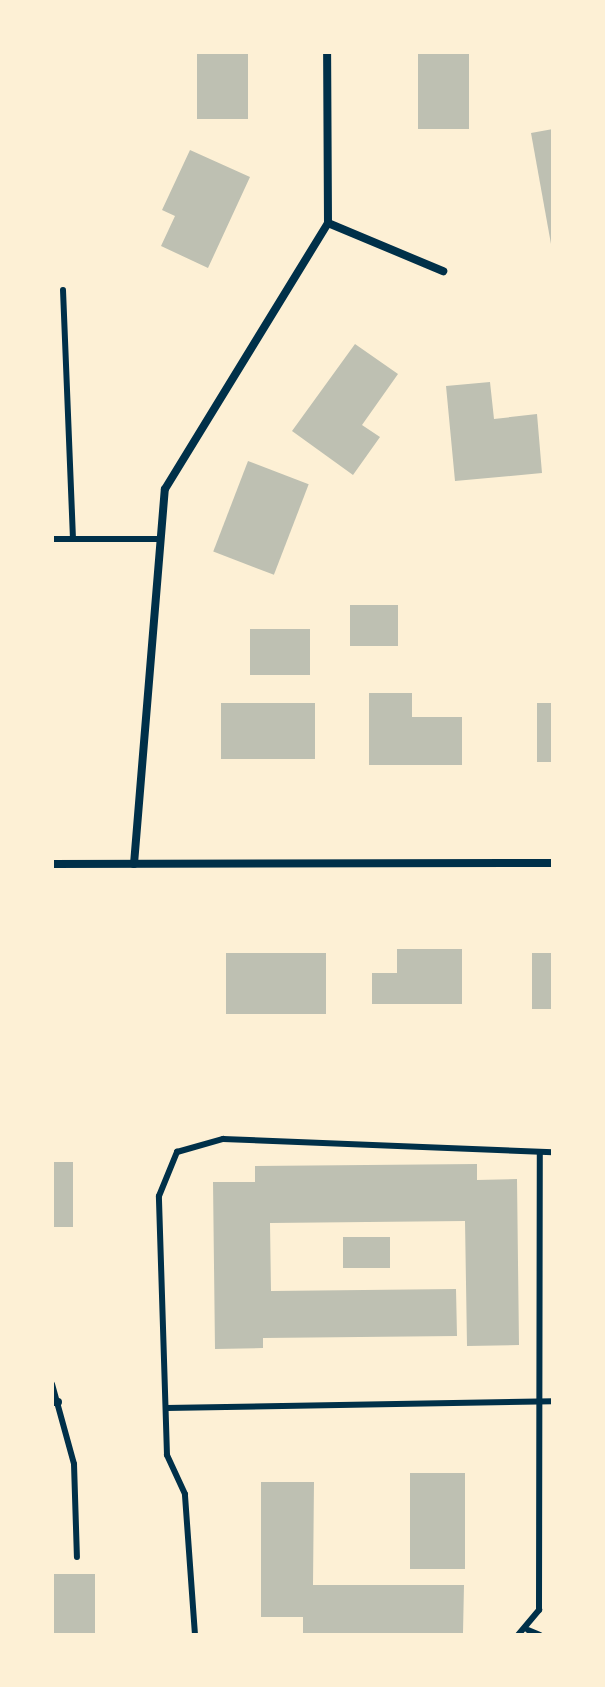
<!DOCTYPE html>
<style>
body{margin:0}
#map{position:relative;width:605px;height:1687px;overflow:hidden;background:#fdf0d5;font-family:"DejaVu Sans",sans-serif}
div>[style]{position:absolute}
[style*='--x']{left:calc(var(--x)*1px);top:calc(var(--y)*1px);width:calc(var(--w)*1px);rotate:calc(var(--a)*1deg)}
.building>*{inset:0;background:#bec0b2;transform-origin:0 0}
.service>*{height:6px;margin:-3px;padding:0 3px;transform-origin:3px;border-radius:3px;background:#003049}
.minor>*{height:8px;margin:-4px;padding:0 4px;transform-origin:4px;border-radius:4px;background:#003049}
span{translate:-50% -50%;white-space:nowrap;text-align:center;line-height:1.15;-webkit-text-stroke:8px #fdf0d5;paint-order:stroke}
.frame{position:absolute;inset:0;border:54px solid #fdf0d5;pointer-events:none}
</style>
<div id="map">
<div class="building">
<i style="left:197px;top:52px;width:51px;height:67px"></i>
<i style="left:418px;top:52px;width:51px;height:77px"></i>
<i style="clip-path:polygon(553px 129px,553px 244px,551px 244px,531px 133px)"></i>
<i style="clip-path:polygon(190px 150px,250px 177px,208px 268px,161px 246px,175px 216px,162px 210px)"></i>
<i style="clip-path:polygon(355px 344px,398px 374px,362px 425px,380px 437px,353px 475px,292px 431px)"></i>
<i style="clip-path:polygon(490px 382px,494px 419px,537px 414px,542px 473px,455px 481px,446px 386px)"></i>
<i style="left:248px;top:461px;width:65px;height:97px;rotate:21deg"></i>
<i style="left:350px;top:605px;width:48px;height:41px"></i>
<i style="left:250px;top:629px;width:60px;height:46px"></i>
<i style="clip-path:polygon(369px 693px,412px 693px,412px 717px,462px 717px,462px 765px,369px 765px)"></i>
<i style="left:221px;top:703px;width:94px;height:56px"></i>
<i style="left:537px;top:703px;width:16px;height:59px"></i>
<i style="clip-path:polygon(397px 949px,462px 949px,462px 1004px,372px 1004px,372px 973px,397px 973px)"></i>
<i style="left:226px;top:953px;width:100px;height:61px"></i>
<i style="left:532px;top:953px;width:21px;height:56px"></i>
<i style="left:52px;top:1162px;width:21px;height:65px"></i>
<i style="clip-path:polygon(477px 1164px,477px 1180px,517px 1179px,519px 1345px,467px 1346px,465px 1221px,270px 1223px,271px 1291px,456px 1289px,457px 1336px,263px 1338px,263px 1348px,215px 1349px,213px 1182px,255px 1182px,255px 1166px)"></i>
<i style="left:343px;top:1237px;width:47px;height:31px"></i>
<i style="left:410px;top:1473px;width:55px;height:96px"></i>
<i style="clip-path:polygon(261px 1482px,314px 1482px,313px 1585px,464px 1585px,463px 1633px,303px 1633px,303px 1617px,261px 1617px)"></i>
<i style="left:52px;top:1574px;width:43px;height:61px"></i>
</div>
<div class="service">
<i style="--x:63;--y:290;--w:249;--a:87.7"></i>
<i style="--x:52;--y:539;--w:109;--a:0"></i>
<i style="--x:52;--y:1384;--w:83;--a:74.6"></i>
<i style="--x:74;--y:1464;--w:93;--a:88.2"></i>
<i style="--x:166;--y:1408;--w:387;--a:-1"></i>
<i style="--x:528;--y:1630;--w:13;--a:23"></i>
<i style="--x:195;--y:1635;--w:141;--a:-94.1"></i>
<i style="--x:185;--y:1494;--w:43;--a:-114.8"></i>
<i style="--x:167;--y:1455;--w:259;--a:-91.8"></i>
<i style="--x:159;--y:1196;--w:48;--a:-67.8"></i>
<i style="--x:177;--y:1152;--w:48;--a:-15.8"></i>
<i style="--x:223;--y:1139;--w:330;--a:2.3"></i>
<i style="--x:518;--y:1635;--w:33;--a:-50"></i>
<i style="--x:539;--y:1610;--w:458;--a:-89.9"></i>
</div>
<div class="minor">
<i style="--x:328;--y:223;--w:125;--a:22.7"></i>
<i style="--x:52;--y:864;--w:501;--a:-0.11"></i>
<i style="--x:134;--y:864;--w:376;--a:-85.3"></i>
<i style="--x:165;--y:489;--w:312;--a:-58.5"></i>
<i style="--x:328;--y:223;--w:171;--a:-90.3"></i>
<i style="--x:52;--y:1402;--w:6;--a:0"></i>
</div>
<div class="frame"></div>
</div>
